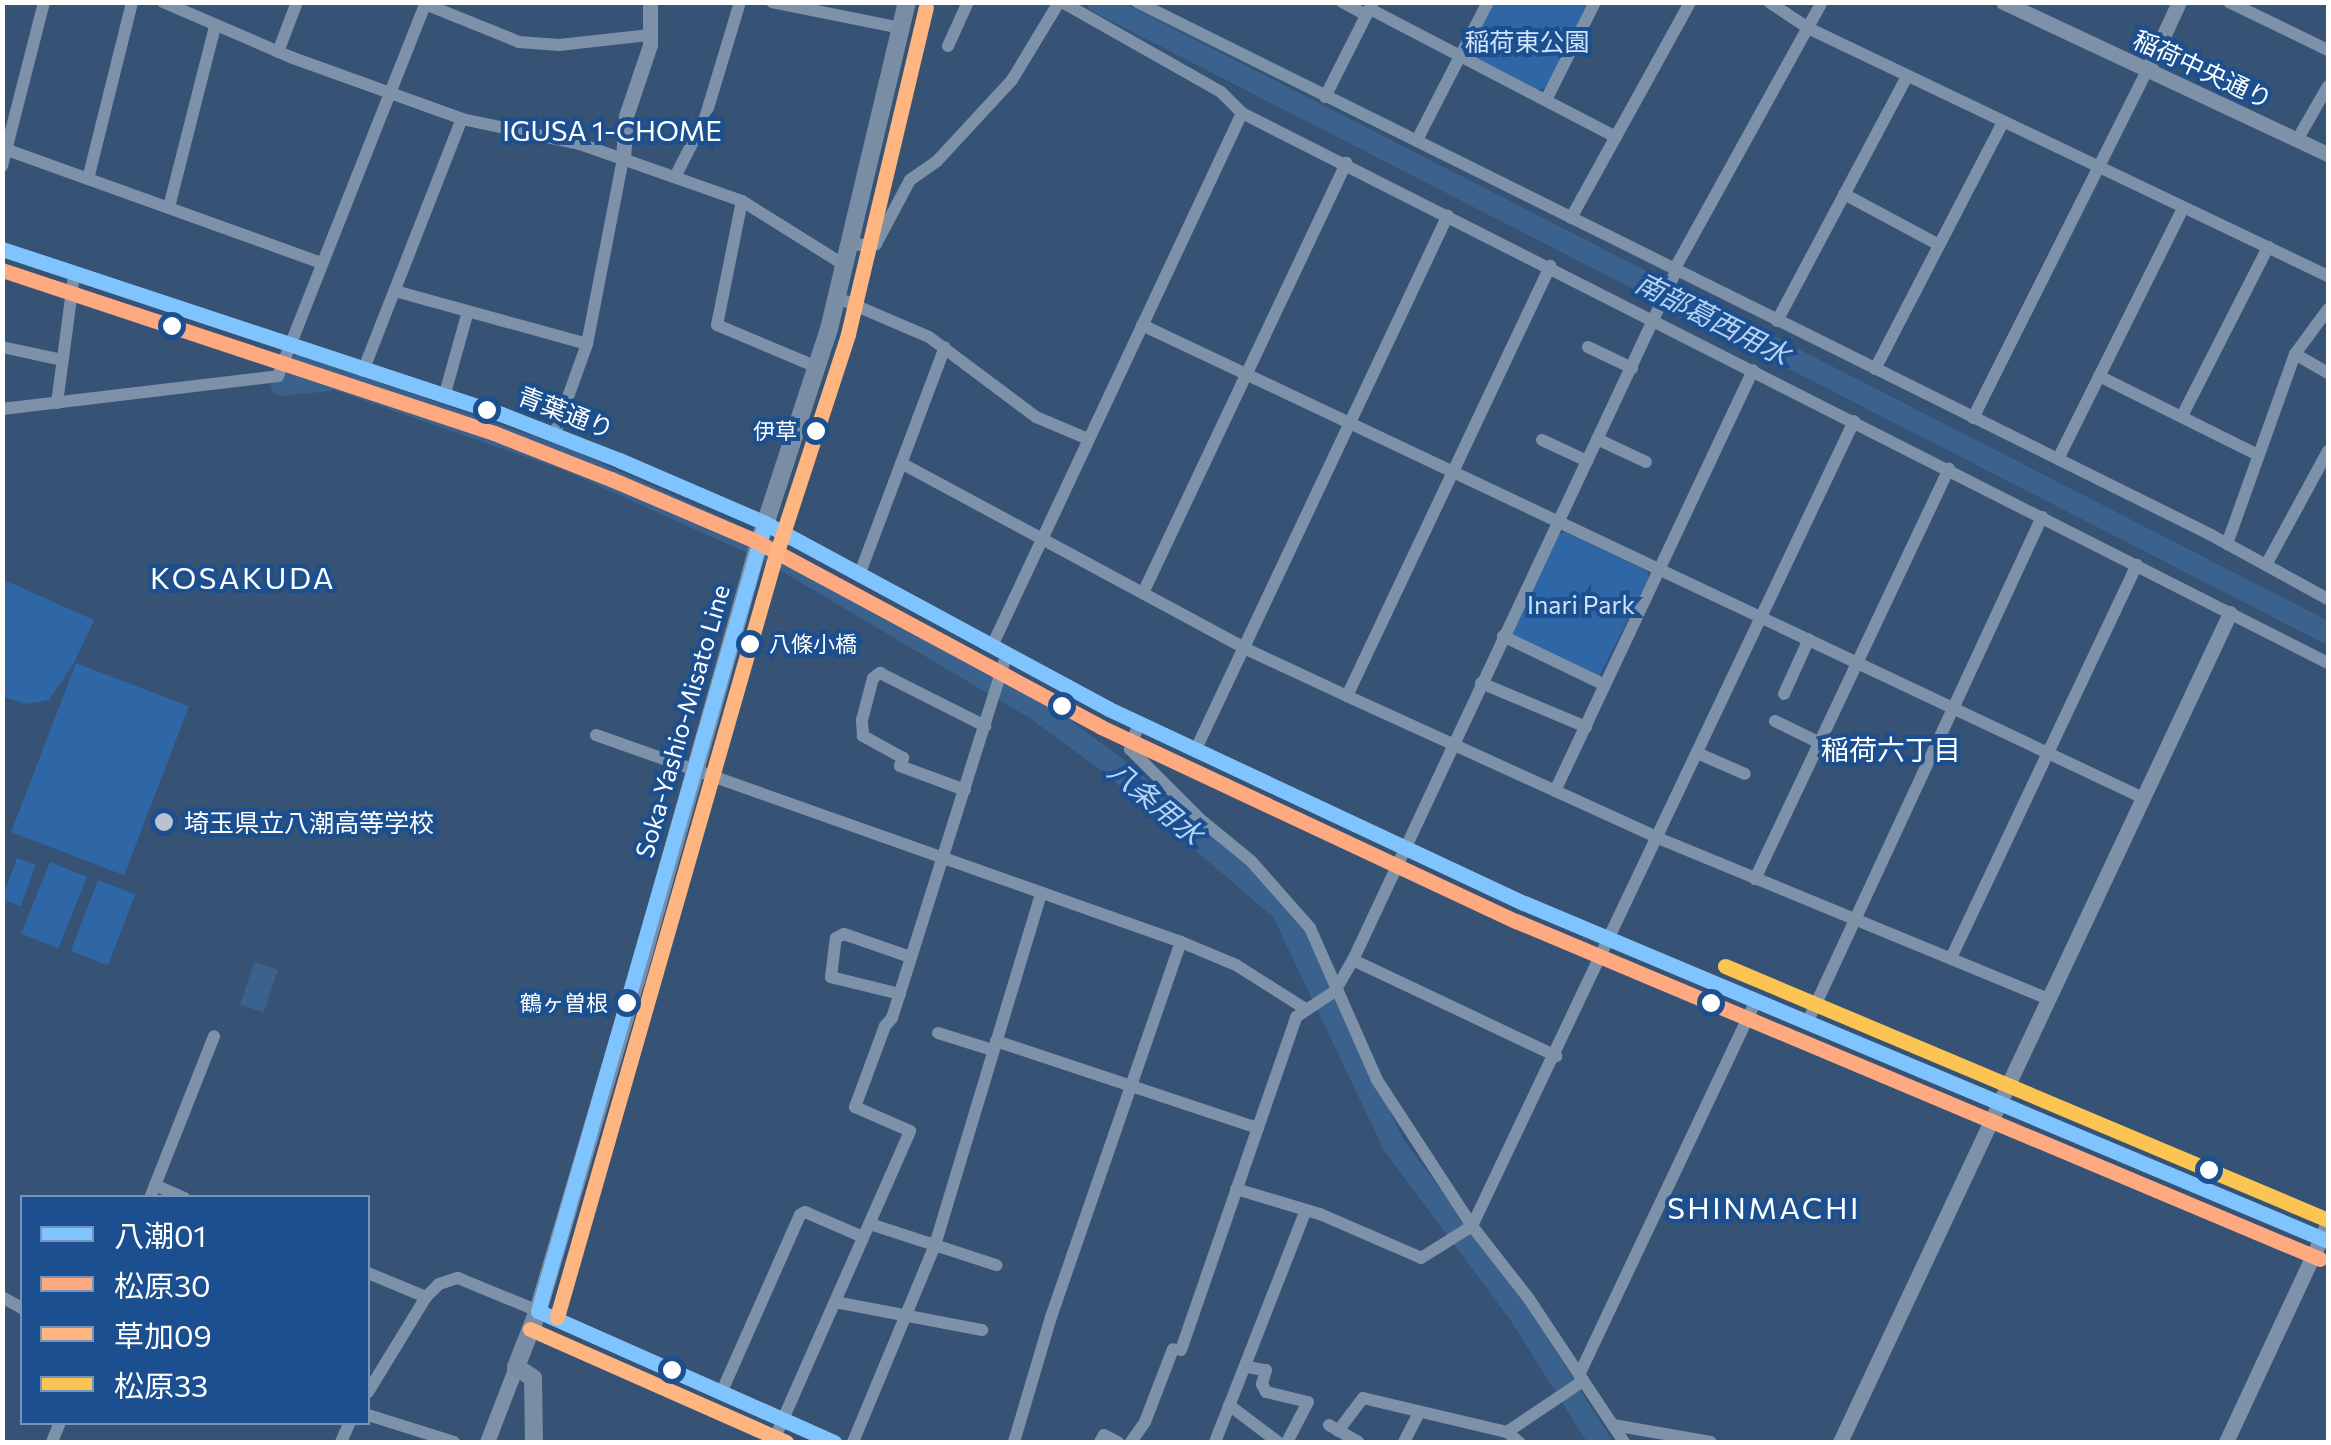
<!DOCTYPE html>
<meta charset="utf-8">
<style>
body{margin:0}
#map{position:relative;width:2331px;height:1445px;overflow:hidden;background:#365274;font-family:Commissioner,"Noto Sans JP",sans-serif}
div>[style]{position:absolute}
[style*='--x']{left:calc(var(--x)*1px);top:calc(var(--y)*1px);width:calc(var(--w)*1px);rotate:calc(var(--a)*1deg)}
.green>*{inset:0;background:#2f66a5;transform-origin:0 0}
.water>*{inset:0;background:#3b618d;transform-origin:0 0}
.river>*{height:22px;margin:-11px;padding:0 11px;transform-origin:11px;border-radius:11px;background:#3b618d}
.minor>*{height:12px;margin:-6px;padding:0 6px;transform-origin:6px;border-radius:6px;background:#7d92a8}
.tertiary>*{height:15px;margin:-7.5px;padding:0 7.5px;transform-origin:7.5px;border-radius:7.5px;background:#7d92a8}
.secondary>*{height:18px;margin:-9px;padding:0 9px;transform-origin:9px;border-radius:9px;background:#798da4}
.bus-1>*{height:15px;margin:-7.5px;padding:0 7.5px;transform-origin:7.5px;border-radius:7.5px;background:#80c4ff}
.bus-2>*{height:15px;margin:-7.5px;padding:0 7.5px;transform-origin:7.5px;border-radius:7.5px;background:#ffa980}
.bus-3>*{height:15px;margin:-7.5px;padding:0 7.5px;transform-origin:7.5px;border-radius:7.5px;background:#ffb580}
.bus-4>*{height:15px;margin:-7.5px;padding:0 7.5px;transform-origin:7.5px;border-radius:7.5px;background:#fcc553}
.dots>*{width:28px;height:28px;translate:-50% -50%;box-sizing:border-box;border:5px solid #1b4f8f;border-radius:50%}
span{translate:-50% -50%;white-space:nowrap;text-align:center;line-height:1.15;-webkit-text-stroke:8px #1b4f8f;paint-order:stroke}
.bus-label{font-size:22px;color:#fff}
.right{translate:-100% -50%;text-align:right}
.left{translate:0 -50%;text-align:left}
.park-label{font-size:25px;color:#cfe3fa}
.street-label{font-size:25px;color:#fff}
.poi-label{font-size:25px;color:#fff}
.neighbourhood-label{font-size:28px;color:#fff}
.water-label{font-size:28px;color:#b5d3f5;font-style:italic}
.quarter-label{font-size:30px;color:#fff;letter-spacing:2.5px}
.frame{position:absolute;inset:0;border:5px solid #fff;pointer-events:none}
.legend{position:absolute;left:20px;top:1195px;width:350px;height:230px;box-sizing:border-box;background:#1b4f8f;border:2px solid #7695bc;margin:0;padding:12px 18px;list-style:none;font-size:30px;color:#fff}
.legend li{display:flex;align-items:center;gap:20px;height:50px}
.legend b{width:50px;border:2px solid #7695bc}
</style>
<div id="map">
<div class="green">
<i style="clip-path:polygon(1493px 3px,1588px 3px,1546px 87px,1538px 90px,1474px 57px,1470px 48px)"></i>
<i style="clip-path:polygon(1565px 532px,1647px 571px,1649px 577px,1599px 677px,1514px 636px,1512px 630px,1557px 535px)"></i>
<i style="clip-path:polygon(2px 579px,94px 620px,74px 663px,49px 700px,27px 704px,3px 697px)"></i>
<i style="left:76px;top:663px;width:121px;height:181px;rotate:21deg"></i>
<i style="left:17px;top:858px;width:20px;height:44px;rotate:20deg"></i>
<i style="left:50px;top:862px;width:40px;height:77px;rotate:22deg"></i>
<i style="left:98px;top:880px;width:40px;height:76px;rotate:21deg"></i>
</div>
<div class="water">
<i style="left:254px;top:962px;width:25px;height:45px;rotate:18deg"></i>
</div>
<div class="river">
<i style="--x:1098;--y:2;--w:1382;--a:27.16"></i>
<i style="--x:299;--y:366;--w:285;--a:19.3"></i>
<i style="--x:568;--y:460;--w:218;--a:24.3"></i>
<i style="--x:767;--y:550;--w:309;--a:30.6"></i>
<i style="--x:1033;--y:707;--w:100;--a:36.1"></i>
<i style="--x:1114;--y:766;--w:221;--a:40.6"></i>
<i style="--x:1282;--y:910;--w:259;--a:64.6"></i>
<i style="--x:1393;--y:1144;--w:217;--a:53.4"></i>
<i style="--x:1522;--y:1318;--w:146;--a:57.8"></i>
<i style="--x:282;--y:385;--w:47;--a:-6.1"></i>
</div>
<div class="minor">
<i style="--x:163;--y:2;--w:142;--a:23.3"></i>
<i style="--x:293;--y:58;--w:180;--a:19.8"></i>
<i style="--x:462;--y:119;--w:121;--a:12"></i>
<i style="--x:580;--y:144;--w:172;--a:19.4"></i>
<i style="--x:742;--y:201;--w:123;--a:32"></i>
<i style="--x:772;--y:2;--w:132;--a:11.4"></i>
<i style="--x:1062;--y:2;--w:183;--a:29.5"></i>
<i style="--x:1221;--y:92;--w:30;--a:45"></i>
<i style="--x:1242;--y:113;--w:1217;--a:26.86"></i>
<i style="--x:1137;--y:2;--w:1199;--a:26.39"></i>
<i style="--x:2211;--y:535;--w:133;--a:28.7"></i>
<i style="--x:1342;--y:2;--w:27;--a:28"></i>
<i style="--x:1769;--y:2;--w:47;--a:33.7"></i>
<i style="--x:1808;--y:28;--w:576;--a:25.5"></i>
<i style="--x:2229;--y:2;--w:110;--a:25.9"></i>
<i style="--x:425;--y:4;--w:101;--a:22"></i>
<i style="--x:519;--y:42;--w:40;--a:4.3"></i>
<i style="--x:559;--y:45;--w:92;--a:-6.3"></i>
<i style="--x:1370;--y:9;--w:277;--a:27.5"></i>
<i style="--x:948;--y:46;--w:48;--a:-65.6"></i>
<i style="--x:278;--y:52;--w:53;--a:-69.2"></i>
<i style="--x:1325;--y:97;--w:106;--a:-63.2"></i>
<i style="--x:1546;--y:100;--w:110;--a:-63.4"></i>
<i style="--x:1417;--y:140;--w:155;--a:-62.8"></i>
<i style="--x:2297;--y:140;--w:62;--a:-60.1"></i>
<i style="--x:2;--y:148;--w:339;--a:19.8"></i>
<i style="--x:2;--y:166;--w:169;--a:-75.6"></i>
<i style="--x:675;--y:177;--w:66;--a:-63"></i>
<i style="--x:705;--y:118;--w:121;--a:-73.2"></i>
<i style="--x:88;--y:179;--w:182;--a:-76"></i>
<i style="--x:1844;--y:194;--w:108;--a:28.2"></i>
<i style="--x:742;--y:201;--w:126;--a:101.4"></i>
<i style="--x:717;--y:325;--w:108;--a:22.8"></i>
<i style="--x:169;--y:207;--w:186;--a:-75.7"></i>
<i style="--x:1571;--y:218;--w:247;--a:-61.1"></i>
<i style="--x:852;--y:245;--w:24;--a:-2"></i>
<i style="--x:876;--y:244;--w:72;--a:-62"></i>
<i style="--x:910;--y:180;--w:33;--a:-35"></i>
<i style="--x:937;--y:161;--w:110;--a:-47.2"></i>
<i style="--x:1012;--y:80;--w:91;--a:-58.9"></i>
<i style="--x:1674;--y:270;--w:306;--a:-61.1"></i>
<i style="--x:395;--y:291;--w:199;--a:15.4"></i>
<i style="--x:838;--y:298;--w:99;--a:23.2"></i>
<i style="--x:929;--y:337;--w:134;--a:36.8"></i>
<i style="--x:1036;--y:417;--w:56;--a:22.9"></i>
<i style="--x:1777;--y:321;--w:277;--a:-62"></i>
<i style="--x:1142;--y:325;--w:1107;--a:25.29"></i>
<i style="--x:2;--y:347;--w:61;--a:12.2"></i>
<i style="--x:1588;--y:347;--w:49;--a:25.5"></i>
<i style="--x:2295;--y:354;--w:38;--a:30"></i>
<i style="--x:1875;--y:369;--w:278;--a:-62.6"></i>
<i style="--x:363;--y:371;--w:271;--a:-68.6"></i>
<i style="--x:2099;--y:376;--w:175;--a:26.4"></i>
<i style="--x:444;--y:397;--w:89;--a:-74.4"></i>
<i style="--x:57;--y:403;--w:129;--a:-82.4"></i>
<i style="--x:2;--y:409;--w:278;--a:-6.8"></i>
<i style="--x:278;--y:376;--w:402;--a:-68.4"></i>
<i style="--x:2182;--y:416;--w:190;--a:-63"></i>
<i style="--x:1973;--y:418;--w:388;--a:-63.4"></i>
<i style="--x:555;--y:433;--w:95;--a:-70.2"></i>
<i style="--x:587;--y:344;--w:189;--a:-79"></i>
<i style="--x:1597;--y:439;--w:54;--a:25.1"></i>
<i style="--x:1542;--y:440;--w:50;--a:25"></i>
<i style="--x:2058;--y:459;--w:280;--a:-63.5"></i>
<i style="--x:901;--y:463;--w:390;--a:28.3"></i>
<i style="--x:1244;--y:648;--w:114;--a:25"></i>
<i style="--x:1347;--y:696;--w:342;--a:24.5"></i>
<i style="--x:1658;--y:838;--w:422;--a:22.4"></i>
<i style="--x:2227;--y:544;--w:202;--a:-70.3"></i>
<i style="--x:2295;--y:354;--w:56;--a:-53.7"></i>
<i style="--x:2266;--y:565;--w:130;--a:-61.5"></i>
<i style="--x:860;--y:573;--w:241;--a:-69.4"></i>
<i style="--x:1143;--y:593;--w:476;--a:-64.7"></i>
<i style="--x:1503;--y:636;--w:113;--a:25.7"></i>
<i style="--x:992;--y:646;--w:589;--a:-64.87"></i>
<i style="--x:1481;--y:683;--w:114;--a:22.7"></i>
<i style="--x:1784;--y:694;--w:60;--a:-65.6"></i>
<i style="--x:1347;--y:696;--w:476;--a:-64.7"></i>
<i style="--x:1775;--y:721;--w:50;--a:26.1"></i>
<i style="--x:1139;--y:723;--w:28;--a:109"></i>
<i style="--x:1130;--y:749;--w:100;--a:45"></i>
<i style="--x:1201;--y:820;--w:65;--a:39.4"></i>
<i style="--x:1251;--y:861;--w:89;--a:48.6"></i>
<i style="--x:1310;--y:928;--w:166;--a:66.2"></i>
<i style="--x:1377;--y:1080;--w:174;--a:56.9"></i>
<i style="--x:1472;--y:1226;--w:93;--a:52"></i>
<i style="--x:1529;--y:1299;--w:172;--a:56.4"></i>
<i style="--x:596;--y:735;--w:621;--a:19.49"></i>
<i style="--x:1181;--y:942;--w:60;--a:22.7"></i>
<i style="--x:1236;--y:965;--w:80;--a:32.3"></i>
<i style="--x:1196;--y:749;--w:590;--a:-64.74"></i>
<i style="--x:1697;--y:753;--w:52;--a:23.6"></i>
<i style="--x:965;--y:790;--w:69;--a:-159.7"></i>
<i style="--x:900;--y:766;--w:9;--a:-69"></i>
<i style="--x:903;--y:758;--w:46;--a:-151.2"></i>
<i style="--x:863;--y:736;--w:16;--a:-94"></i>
<i style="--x:862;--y:720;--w:43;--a:-75.3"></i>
<i style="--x:873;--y:678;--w:9;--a:-36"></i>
<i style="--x:880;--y:673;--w:118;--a:26.8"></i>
<i style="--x:1555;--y:791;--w:465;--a:-64.8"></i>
<i style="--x:1755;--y:879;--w:454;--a:-64.7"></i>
<i style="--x:1951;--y:958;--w:435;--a:-64.7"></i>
<i style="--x:1353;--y:960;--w:225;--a:25.3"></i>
<i style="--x:900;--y:994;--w:71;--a:-166.2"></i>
<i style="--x:831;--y:977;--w:39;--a:-83"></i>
<i style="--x:836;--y:938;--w:9;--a:-27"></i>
<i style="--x:844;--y:934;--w:70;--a:19.2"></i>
<i style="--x:1808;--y:1021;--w:556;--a:-65.1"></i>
<i style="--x:938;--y:1033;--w:58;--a:17.2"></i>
<i style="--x:996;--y:1041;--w:276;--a:18.4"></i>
<i style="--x:155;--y:1185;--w:32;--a:24"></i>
<i style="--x:1236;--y:1189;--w:88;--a:16.6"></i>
<i style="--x:1320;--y:1214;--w:110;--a:23.5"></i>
<i style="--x:1421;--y:1258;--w:60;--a:-32.1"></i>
<i style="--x:1472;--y:1226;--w:891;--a:-64.61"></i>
<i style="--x:150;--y:1198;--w:174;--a:-68.4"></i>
<i style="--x:870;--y:1224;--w:133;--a:18"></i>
<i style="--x:368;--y:1273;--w:63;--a:22.5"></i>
<i style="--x:2;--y:1297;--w:23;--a:29"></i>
<i style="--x:835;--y:1302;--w:150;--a:10.8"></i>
<i style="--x:1181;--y:1350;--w:352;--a:-70.9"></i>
<i style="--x:1296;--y:1017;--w:47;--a:-33.7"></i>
<i style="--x:1335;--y:991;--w:36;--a:-60"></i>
<i style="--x:1353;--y:960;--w:761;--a:-64.88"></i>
<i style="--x:1246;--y:1367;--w:20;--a:9"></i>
<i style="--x:1266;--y:1370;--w:15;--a:106"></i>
<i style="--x:1262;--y:1384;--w:9;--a:63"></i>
<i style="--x:1266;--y:1392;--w:43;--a:13.4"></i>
<i style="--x:1308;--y:1402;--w:45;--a:117.7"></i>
<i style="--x:1579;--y:1375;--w:415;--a:-64.7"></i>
<i style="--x:722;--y:1391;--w:193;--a:-66.1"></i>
<i style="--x:800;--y:1215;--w:6;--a:-31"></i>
<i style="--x:805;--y:1212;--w:63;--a:23.3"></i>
<i style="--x:368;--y:1392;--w:111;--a:-58.6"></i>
<i style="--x:426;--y:1297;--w:18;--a:-45"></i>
<i style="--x:439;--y:1284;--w:20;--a:-18"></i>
<i style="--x:458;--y:1278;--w:87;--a:22.4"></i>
<i style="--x:1229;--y:1405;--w:61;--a:37.1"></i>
<i style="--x:368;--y:1415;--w:90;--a:17.4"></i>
<i style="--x:1329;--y:1425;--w:34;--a:30"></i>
<i style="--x:1613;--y:1425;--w:99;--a:9.8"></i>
<i style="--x:1338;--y:1431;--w:41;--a:-52.9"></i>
<i style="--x:1363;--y:1398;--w:148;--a:13.3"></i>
<i style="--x:1507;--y:1432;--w:92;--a:-33.9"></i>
<i style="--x:1507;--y:1432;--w:16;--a:40"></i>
<i style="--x:52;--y:1442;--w:22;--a:-68"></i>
<i style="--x:341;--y:1442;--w:22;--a:-66"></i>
<i style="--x:773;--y:1442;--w:340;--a:-66.2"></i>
<i style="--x:910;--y:1131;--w:60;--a:-156.4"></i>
<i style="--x:855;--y:1107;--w:86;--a:-69.7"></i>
<i style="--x:885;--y:1026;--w:11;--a:-49"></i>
<i style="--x:892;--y:1018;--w:382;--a:-72.5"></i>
<i style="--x:853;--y:1442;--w:213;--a:-67.4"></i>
<i style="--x:935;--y:1245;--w:368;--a:-73.2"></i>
<i style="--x:1014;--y:1442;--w:130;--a:-73.5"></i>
<i style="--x:1051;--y:1317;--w:397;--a:-70.9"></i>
<i style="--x:1100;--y:1442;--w:8;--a:-60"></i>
<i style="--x:1104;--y:1435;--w:16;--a:27"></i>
<i style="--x:1131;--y:1442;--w:24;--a:-55"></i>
<i style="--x:1145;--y:1422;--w:78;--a:-69"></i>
<i style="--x:1215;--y:1442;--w:247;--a:-68.6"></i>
<i style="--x:1404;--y:1442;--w:34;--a:-63"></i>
</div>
<div class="tertiary">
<i style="--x:2003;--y:2;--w:359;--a:25.1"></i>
<i style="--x:2147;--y:71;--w:76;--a:-65.1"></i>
<i style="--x:623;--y:158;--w:42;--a:-85.9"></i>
<i style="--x:626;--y:116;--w:75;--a:-71.3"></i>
<i style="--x:650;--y:45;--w:43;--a:-90"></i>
<i style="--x:2;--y:249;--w:526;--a:18.3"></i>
<i style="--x:501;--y:414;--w:127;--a:21.3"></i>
<i style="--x:619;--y:460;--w:159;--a:23.3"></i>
<i style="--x:765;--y:523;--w:391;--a:28.4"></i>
<i style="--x:1109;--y:709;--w:458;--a:25.1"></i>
<i style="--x:1524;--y:903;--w:872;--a:22.8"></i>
<i style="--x:538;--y:1311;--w:324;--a:23.9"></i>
<i style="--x:487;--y:1442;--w:80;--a:-68.9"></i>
<i style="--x:1840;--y:1442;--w:916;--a:-64.81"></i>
<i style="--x:2226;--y:1442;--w:242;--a:-65"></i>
</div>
<div class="secondary">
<i style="--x:534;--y:1442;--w:64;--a:-90.9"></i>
<i style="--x:533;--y:1378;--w:20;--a:-147"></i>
<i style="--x:516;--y:1367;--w:60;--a:-68.6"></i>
<i style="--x:538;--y:1311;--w:344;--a:-73.5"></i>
<i style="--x:636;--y:981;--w:452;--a:-74.3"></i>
<i style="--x:758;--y:546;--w:228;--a:-71.9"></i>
<i style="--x:829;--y:329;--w:336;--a:-76.6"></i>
</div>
<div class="bus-1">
<i style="--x:2;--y:249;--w:526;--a:18.3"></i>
<i style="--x:501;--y:414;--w:127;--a:21.3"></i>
<i style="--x:619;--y:460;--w:159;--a:23.3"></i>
<i style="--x:765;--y:523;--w:391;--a:28.4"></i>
<i style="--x:1109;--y:709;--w:458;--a:25.1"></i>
<i style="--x:1524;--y:903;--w:872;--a:22.8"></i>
<i style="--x:538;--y:1311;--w:820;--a:-73.93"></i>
<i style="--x:538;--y:1311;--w:324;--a:23.9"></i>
</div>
<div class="bus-2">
<i style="--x:2;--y:270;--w:518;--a:18.33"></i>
<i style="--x:494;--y:433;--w:126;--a:21.5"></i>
<i style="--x:611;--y:479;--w:158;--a:23.2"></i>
<i style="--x:756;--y:541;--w:392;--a:28.3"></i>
<i style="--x:1101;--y:727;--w:458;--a:25.1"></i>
<i style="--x:1516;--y:921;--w:872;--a:22.8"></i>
</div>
<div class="bus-3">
<i style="--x:557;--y:1317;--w:783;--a:-73.99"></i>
<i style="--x:773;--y:564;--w:242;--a:-71.9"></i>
<i style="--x:848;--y:334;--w:336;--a:-76.6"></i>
<i style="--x:530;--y:1329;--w:280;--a:23.8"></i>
</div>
<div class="bus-4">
<i style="--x:1725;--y:966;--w:654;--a:22.84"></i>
</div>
<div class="dots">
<i style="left:172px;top:326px;background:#fff"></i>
<i style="left:487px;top:410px;background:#fff"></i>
<i style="left:816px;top:431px;background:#fff"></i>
<i style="left:750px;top:644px;background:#fff"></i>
<i style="left:1062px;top:706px;background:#fff"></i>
<i style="left:164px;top:822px;background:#b9c2ce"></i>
<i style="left:627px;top:1003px;background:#fff"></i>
<i style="left:1711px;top:1003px;background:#fff"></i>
<i style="left:2209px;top:1170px;background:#fff"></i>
<i style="left:672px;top:1370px;background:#fff"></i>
</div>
<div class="bus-label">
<span class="right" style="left:797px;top:431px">伊草</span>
<span class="left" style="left:769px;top:644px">八條小橋</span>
<span class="right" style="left:608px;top:1003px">鶴ヶ曽根</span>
</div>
<div class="park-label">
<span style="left:1527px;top:41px">稲荷東公園</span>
<span style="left:1581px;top:604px">Inari Park</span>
</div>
<div class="street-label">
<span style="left:2203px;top:69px;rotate:25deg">稲荷中央通り</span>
<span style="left:566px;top:412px;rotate:21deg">青葉通り</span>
<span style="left:682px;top:721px;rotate:-74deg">Soka-Yashio-Misato Line</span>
</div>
<div class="poi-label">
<span class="left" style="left:184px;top:822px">埼玉県立八潮高等学校</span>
</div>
<div class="neighbourhood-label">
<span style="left:612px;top:130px">IGUSA 1-CHOME</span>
<span style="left:1891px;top:749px">稲荷六丁目</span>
</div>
<div class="water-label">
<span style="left:1713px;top:318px;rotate:27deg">南部葛西用水</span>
<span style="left:1156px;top:802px;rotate:40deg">八条用水</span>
</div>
<div class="quarter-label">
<span style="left:243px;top:577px">KOSAKUDA</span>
<span style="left:1764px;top:1207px">SHINMACHI</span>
</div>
<div class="frame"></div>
<ul class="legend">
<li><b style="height:12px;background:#80c4ff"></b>八潮01</li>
<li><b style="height:12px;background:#ffa980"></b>松原30</li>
<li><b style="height:12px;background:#ffb580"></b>草加09</li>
<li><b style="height:12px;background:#fcc553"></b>松原33</li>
</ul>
</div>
